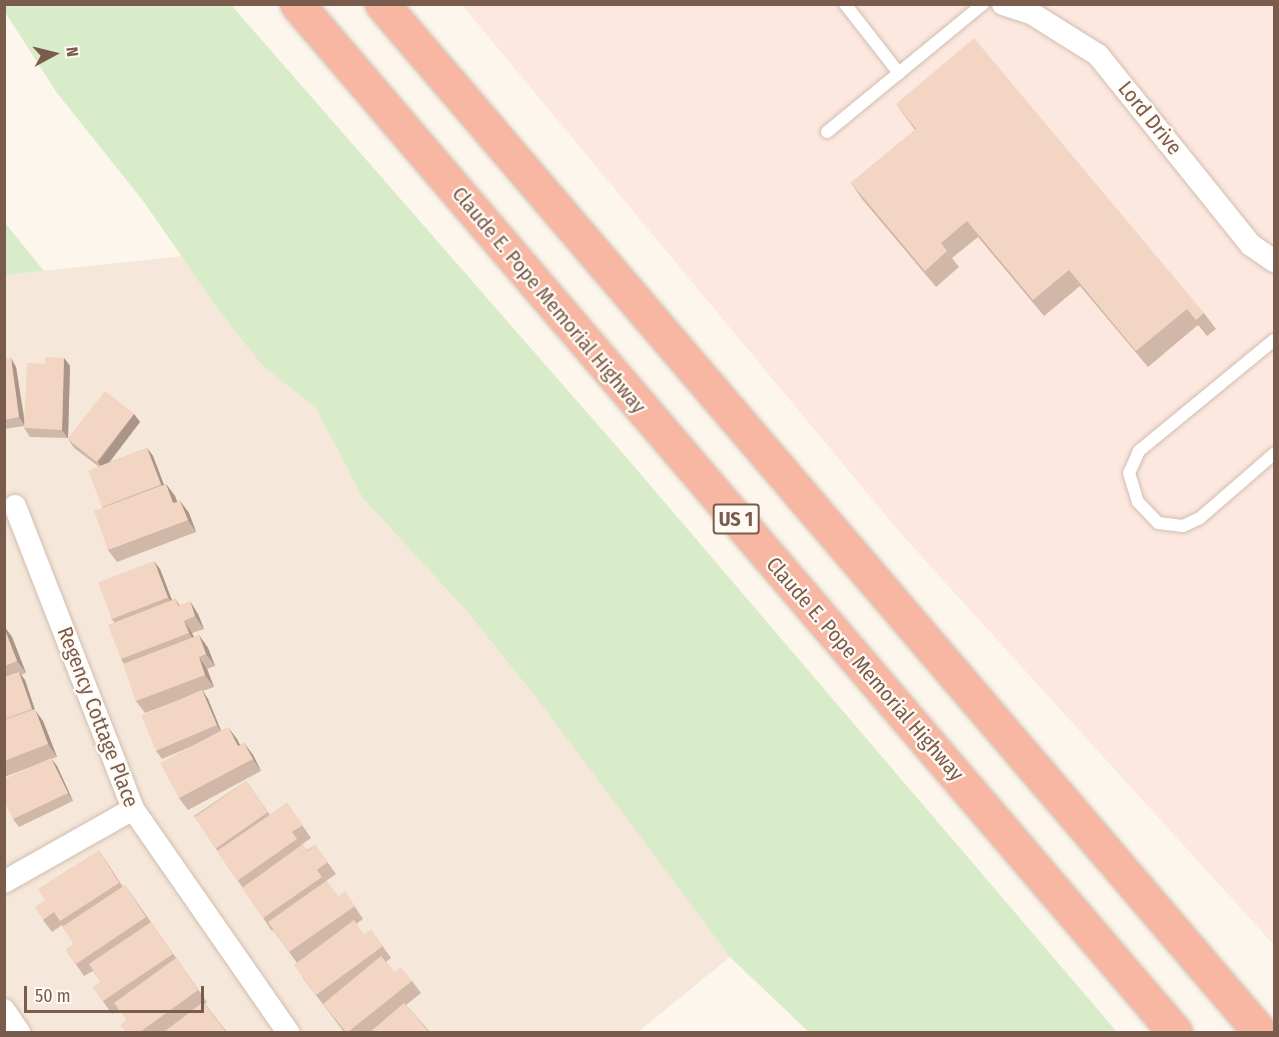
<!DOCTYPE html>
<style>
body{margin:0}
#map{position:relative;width:1279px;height:1037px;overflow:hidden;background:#fdf6ec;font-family:"Fira Sans Condensed",sans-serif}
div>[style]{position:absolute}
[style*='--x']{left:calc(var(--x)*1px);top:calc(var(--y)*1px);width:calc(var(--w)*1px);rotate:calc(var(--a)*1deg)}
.residential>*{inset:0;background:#f5e8da}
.commercial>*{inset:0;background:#fde8e0}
.green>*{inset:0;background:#d8ecc9}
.roads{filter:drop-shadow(0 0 2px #d1beb0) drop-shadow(0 0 2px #d1beb0)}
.lane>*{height:12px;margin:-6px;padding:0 6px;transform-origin:6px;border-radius:6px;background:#fff}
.street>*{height:22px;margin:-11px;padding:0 11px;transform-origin:11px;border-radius:11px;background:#fff}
.highway>*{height:33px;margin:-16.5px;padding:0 16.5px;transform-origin:16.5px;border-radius:16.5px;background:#f7b7a3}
.wall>*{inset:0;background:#d1b7a8}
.shaded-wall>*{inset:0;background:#aa9588}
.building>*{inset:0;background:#f3d5c3;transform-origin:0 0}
span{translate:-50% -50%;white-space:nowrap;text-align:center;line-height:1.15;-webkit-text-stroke:4.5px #fffaf3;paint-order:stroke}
.shield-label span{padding:2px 4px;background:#fffaf3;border:2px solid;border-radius:4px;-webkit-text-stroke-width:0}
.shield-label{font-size:20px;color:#7a5c4d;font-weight:700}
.street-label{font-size:21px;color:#7a5c4d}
.frame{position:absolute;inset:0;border:6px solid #7a5c4d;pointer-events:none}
.north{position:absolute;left:24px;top:24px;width:60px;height:60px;-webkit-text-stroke:4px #fffaf3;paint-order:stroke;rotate:83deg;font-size:16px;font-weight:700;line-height:24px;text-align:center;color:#7a5c4d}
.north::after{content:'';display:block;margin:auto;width:21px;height:27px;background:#7a5c4d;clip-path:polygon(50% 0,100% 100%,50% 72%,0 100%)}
.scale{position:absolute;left:24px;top:986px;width:180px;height:27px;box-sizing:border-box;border:3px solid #7a5c4d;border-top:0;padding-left:8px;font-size:18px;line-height:21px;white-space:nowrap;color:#7a5c4d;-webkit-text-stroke:4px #fffaf3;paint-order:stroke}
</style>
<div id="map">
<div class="residential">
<i style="clip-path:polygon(373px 236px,809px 1032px,730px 957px,638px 1032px,5px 1032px,4px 275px)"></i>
</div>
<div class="commercial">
<i style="clip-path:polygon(462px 5px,1274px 5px,1274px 945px,902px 535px)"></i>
</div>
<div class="green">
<i style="clip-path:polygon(5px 4px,231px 5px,626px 457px,1117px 1032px,809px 1032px,730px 957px,536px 697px,466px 610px,363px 498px,316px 408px,262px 365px,215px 305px,144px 202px,57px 93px,5px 12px)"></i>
<i style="clip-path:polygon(5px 223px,44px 271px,5px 275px)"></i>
</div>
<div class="roads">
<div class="lane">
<i style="--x:845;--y:4;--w:88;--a:52"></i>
<i style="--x:827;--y:132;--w:202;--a:-39.4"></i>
<i style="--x:1274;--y:340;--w:175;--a:140.6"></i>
<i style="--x:1139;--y:451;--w:24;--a:114"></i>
<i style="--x:1129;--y:473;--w:30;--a:73"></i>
<i style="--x:1138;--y:502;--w:29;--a:46"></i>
<i style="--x:1158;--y:523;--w:25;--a:7"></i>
<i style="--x:1183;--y:526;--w:19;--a:-25"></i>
<i style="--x:1200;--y:518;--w:98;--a:-40.9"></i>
</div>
<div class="street">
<i style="--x:1003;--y:4;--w:29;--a:18"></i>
<i style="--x:1031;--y:13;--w:79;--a:32.1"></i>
<i style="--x:1098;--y:55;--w:244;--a:51.2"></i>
<i style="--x:1251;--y:245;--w:28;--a:35"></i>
<i style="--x:15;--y:506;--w:325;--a:68.7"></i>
<i style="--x:133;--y:809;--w:272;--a:55.2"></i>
<i style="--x:4;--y:882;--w:148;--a:-29.5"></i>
<i style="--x:4;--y:1010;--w:27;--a:56"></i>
</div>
<div class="highway">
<i style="--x:297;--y:4;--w:1352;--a:49.5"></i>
<i style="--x:382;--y:4;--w:1352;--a:49.5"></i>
</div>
</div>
<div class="wall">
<i style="clip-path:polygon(896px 104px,1204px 313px,1216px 329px,1207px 336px,1198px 325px,1148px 367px,1080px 286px,1044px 316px,978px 237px,952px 258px,959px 267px,936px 287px,862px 199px,851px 183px,915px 130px)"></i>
<i style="clip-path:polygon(64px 358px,70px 366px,68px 438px,30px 437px,24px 428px,24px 426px,4px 429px,4px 359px,16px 367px,25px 421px,45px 364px)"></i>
<i style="clip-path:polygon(134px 414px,140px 422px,110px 462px,147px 448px,153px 456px,164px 485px,166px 484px,175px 496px,177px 502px,180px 501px,189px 513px,196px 532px,117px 562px,108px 550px,102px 506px,98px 466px,74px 448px,68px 439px)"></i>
<i style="clip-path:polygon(160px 569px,172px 600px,175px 599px,180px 605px,198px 614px,204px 629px,192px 633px,194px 637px,199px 635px,208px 648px,215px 666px,207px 669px,214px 687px,203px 691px,208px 699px,221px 731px,237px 739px,240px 745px,244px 743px,253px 755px,261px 771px,188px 810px,179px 798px,190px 747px,162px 759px,156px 751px,177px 701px,145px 713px,136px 701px,124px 664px,121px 659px,114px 622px,111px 618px)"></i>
<i style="clip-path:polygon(4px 626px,12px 637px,26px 673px,21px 675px,25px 680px,35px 710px,43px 721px,57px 757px,51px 759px,57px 766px,73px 801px,19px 827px,13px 819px,36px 765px,4px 777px)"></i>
<i style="clip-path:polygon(246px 781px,270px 815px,287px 803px,311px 838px,301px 845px,302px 845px,307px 850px,315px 845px,336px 874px,326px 881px,338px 897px,345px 892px,363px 919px,356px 924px,364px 935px,371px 930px,391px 958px,386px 962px,394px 972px,412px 981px,421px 993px,406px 1005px,430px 1032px,344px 1032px,303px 978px,297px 963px,273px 930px,272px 931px,194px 816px)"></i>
<i style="clip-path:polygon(99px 850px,123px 887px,125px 885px,207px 1002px,205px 1004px,227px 1032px,126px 1032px,127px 1020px,119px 1009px,112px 1014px,93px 987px,101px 982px,93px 971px,84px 976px,66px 950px,74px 944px,62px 925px,52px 932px,43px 920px,45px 900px)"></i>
</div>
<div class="shaded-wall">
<i style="clip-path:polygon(11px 358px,16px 367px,25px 426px,19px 417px)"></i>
<i style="clip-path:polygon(64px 358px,70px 366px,68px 438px,62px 430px)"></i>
<i style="clip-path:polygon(134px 414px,140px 422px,103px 470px,98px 462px)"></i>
<i style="clip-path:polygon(147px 448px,153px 456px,167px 493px,161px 484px)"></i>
<i style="clip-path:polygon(166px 484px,175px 496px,182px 515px,173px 503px)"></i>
<i style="clip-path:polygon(180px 501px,189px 513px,196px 532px,188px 520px)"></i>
<i style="clip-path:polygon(154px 561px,160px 569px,174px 606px,168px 597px)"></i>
<i style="clip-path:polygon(190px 601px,198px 614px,204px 629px,195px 616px)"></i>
<i style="clip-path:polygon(184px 621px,192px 633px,197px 645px,189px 633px)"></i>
<i style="clip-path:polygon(4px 626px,12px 637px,26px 673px,17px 661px)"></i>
<i style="clip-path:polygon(199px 635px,208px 648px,215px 666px,206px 654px)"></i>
<i style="clip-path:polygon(199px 657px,207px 669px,214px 687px,205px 675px)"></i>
<i style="clip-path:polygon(19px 672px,25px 680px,35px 710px,43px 721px,57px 757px,48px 744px,38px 717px,32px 709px)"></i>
<i style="clip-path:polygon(202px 690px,208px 699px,222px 733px,217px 725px)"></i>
<i style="clip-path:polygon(228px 727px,237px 739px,246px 758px,238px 746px)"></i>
<i style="clip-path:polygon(244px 743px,253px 755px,261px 771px,253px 759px)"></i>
<i style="clip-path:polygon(51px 758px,57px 766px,73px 801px,68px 793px)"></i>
</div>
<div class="building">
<i style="clip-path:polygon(974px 38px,1204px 313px,1196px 320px,1187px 309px,1136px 351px,1069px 270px,1033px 300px,967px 221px,941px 243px,947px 251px,925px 271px,851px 183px,916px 129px,896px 104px)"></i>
<i style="clip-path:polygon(45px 357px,64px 358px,62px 430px,24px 428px,27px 363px,45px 364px)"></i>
<i style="clip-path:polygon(11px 358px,19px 417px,4px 420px,4px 359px)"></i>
<i style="left:105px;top:391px;width:37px;height:61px;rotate:38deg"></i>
<i style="left:147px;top:448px;width:39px;height:63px;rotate:69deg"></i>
<i style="clip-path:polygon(166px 484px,173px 503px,180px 501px,188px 520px,108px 550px,94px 511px)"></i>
<i style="left:154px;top:561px;width:39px;height:60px;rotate:69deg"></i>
<i style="clip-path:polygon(175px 599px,178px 606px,190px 601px,195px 616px,184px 621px,189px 633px,121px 659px,108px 625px)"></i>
<i style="clip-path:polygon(4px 628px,17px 661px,4px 666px)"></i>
<i style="clip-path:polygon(199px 635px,206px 654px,199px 657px,205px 675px,136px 701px,123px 664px)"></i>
<i style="clip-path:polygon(19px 672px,32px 709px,4px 719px,4px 677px)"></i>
<i style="left:202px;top:690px;width:38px;height:66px;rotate:67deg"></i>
<i style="clip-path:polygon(35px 709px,48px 744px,4px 761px,4px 720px)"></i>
<i style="clip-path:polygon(228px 727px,238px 746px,244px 743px,253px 759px,179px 798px,160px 763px)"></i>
<i style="clip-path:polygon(51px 758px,68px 793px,13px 819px,4px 801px,4px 779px)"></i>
<i style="left:246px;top:781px;width:38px;height:63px;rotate:55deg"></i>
<i style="clip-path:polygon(287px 803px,303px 825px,292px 832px,297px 839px,237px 881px,217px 851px)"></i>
<i style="clip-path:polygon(303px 844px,307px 851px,315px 845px,328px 862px,317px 870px,322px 877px,263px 918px,242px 888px)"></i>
<i style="clip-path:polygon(99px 850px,119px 883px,60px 921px,54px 912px,43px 920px,35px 907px,45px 900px,38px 889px)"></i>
<i style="clip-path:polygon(326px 881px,338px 897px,345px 892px,355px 906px,289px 952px,268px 922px)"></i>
<i style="clip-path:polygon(125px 885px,146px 917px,76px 964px,66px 950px,74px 944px,62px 927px)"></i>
<i style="clip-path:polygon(354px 920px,364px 935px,371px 930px,383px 946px,316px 995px,294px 965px)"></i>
<i style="clip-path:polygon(151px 922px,173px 954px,103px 1001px,93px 987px,101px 982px,89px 964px)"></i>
<i style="clip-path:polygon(381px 956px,394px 972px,401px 967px,412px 981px,348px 1032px,346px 1032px,323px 1004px)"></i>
<i style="clip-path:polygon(176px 958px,198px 990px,140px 1032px,126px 1032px,120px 1025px,127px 1020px,114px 1003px)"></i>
<i style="clip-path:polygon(203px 1002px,226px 1032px,164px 1032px)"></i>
<i style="clip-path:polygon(404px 1003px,428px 1031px,427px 1032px,370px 1032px)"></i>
</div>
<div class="shield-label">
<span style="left:736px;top:519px">US 1</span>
</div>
<div class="street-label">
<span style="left:1150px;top:118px;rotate:51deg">Lord Drive</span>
<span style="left:549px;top:300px;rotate:50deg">Claude E. Pope Memorial Highway</span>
<span style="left:865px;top:669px;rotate:49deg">Claude E. Pope Memorial Highway</span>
<span style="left:98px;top:717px;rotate:69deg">Regency Cottage Place</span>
</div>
<div class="frame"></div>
<div class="north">N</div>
<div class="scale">50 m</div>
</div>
